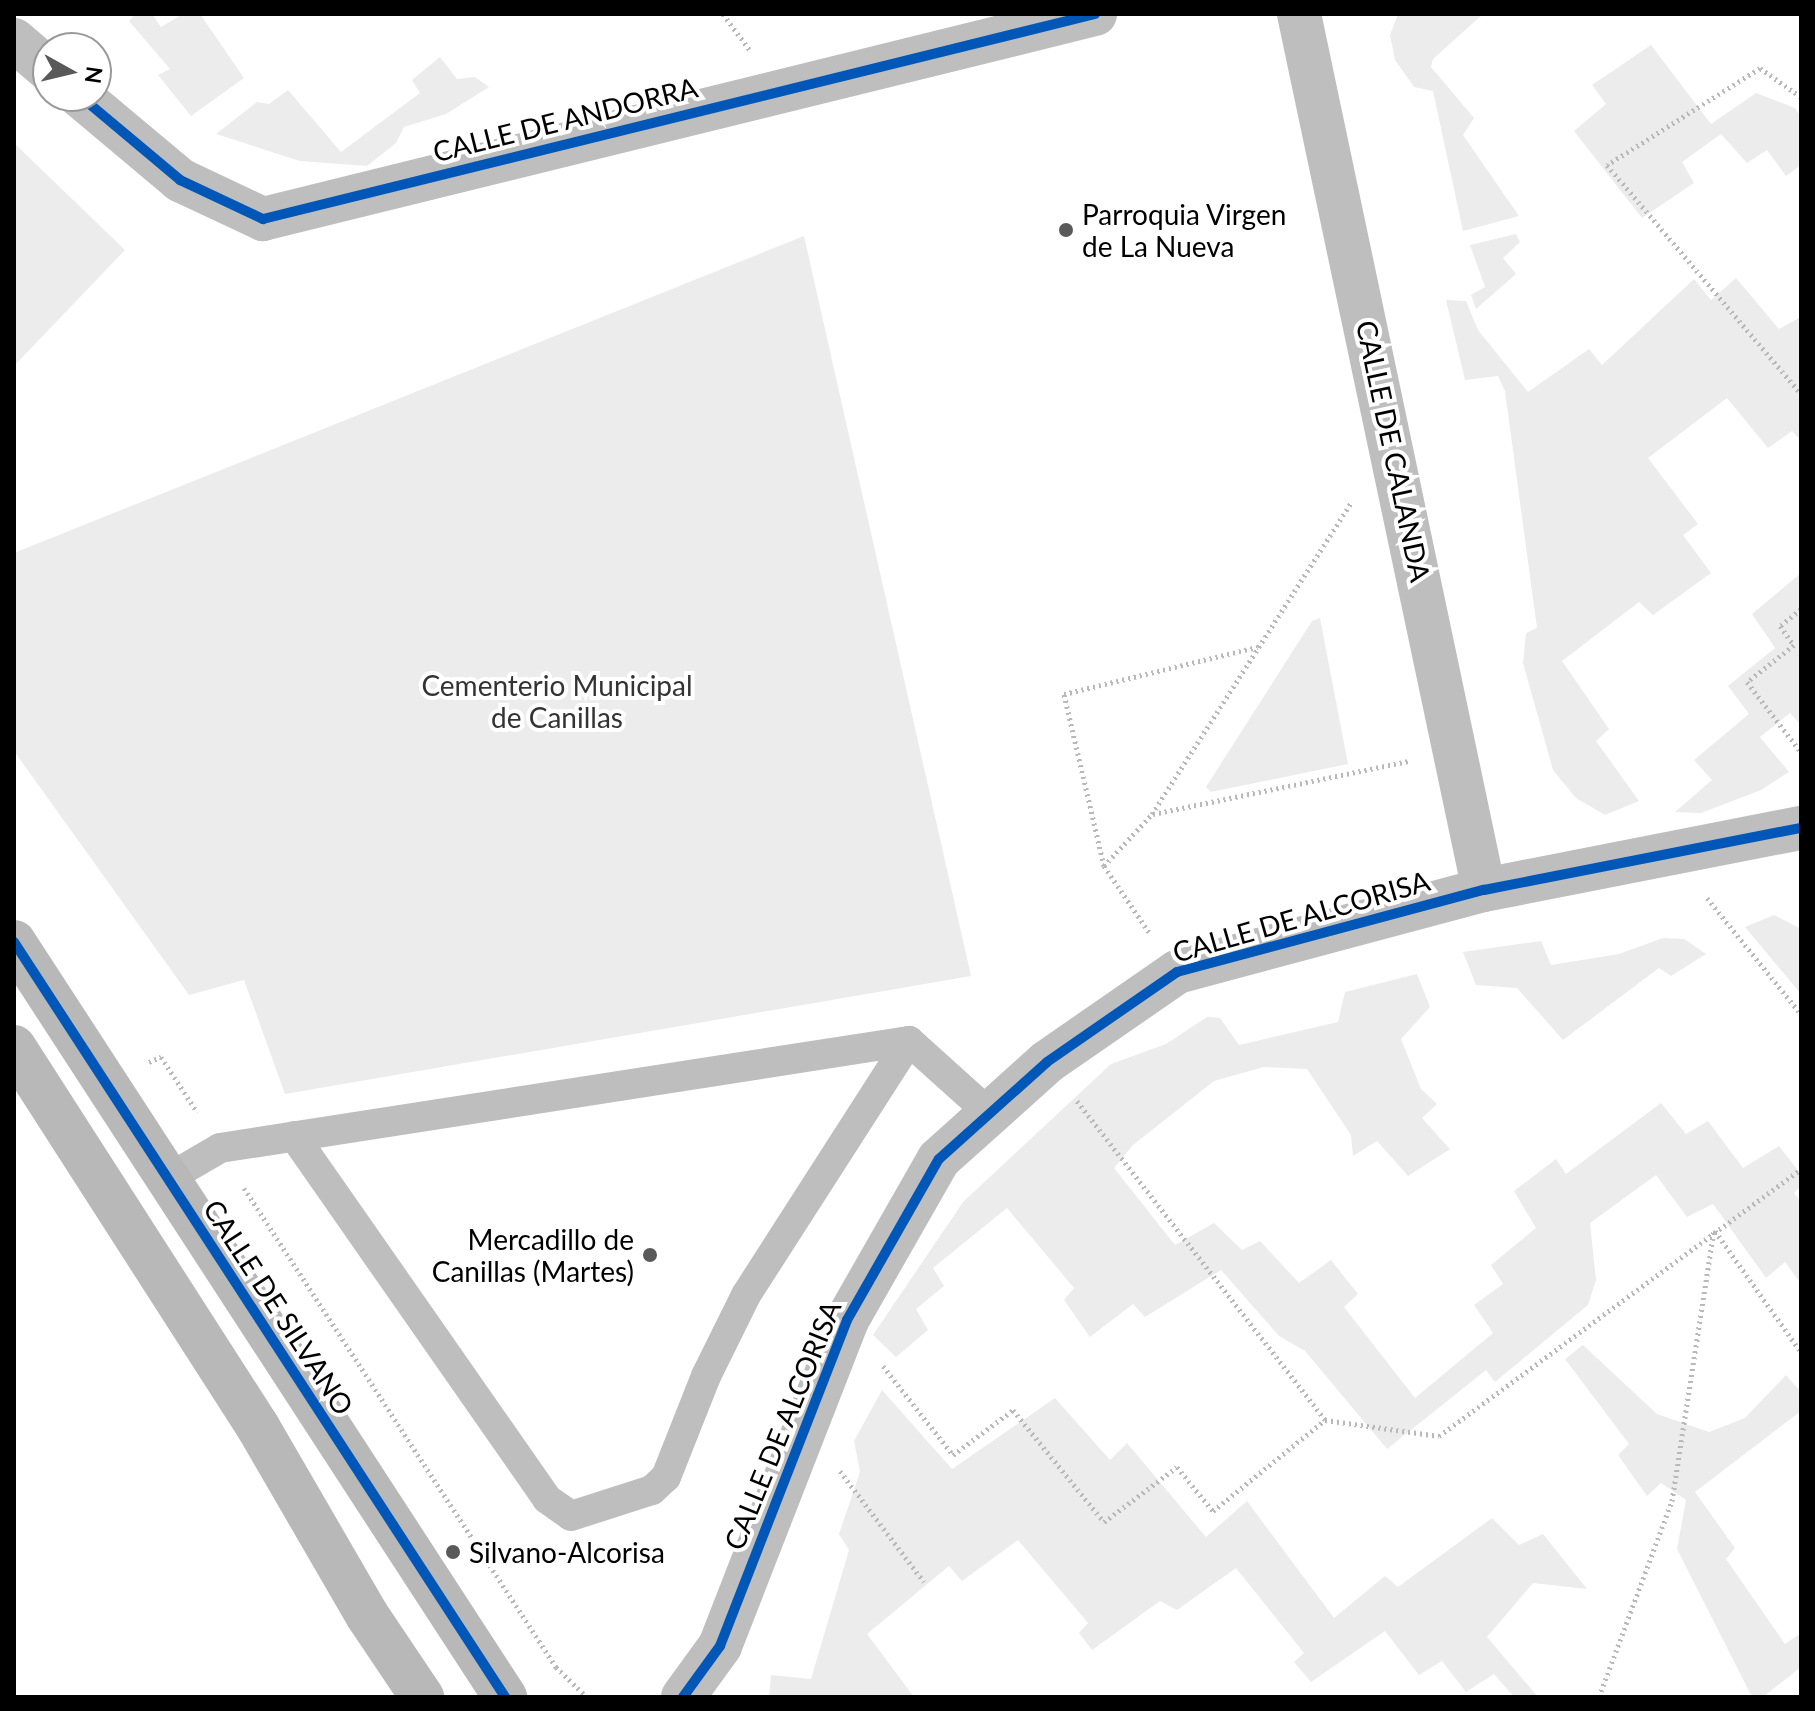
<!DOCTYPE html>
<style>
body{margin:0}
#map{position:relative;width:1815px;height:1711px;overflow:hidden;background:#fff;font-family:Lato,sans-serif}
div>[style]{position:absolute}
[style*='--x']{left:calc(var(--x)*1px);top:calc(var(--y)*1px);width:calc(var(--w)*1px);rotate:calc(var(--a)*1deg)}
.green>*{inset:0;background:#ececec}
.path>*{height:5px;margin-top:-2.5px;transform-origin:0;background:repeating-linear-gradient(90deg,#b9b9b9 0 2px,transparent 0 6px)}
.lane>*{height:30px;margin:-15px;padding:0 15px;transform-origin:15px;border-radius:15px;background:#bebebe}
.street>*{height:44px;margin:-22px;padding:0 22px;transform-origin:22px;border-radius:22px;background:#bebebe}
.secondary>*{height:44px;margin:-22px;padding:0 22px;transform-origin:22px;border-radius:22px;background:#b8b8b8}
.cycleway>*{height:10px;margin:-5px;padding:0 5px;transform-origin:5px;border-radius:5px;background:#0057b8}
.dots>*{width:22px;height:22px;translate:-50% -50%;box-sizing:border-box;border:4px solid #fff;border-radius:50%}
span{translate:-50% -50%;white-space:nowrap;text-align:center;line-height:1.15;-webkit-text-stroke:8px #fff;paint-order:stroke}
.street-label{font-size:28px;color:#000}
.poi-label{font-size:28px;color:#000}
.left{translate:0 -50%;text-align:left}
.right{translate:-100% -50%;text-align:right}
.park-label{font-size:28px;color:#333}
.frame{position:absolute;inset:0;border:16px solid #000;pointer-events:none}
.north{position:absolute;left:32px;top:32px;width:80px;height:80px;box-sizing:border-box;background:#fff;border:2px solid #999;border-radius:50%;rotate:98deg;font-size:22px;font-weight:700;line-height:32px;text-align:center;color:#000}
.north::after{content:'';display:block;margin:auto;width:28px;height:36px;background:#595959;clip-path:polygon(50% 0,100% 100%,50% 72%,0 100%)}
</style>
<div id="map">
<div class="green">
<i style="clip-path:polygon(136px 14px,152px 14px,161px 27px,183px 14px,200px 14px,244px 78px,191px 116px,158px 75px,170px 69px,129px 21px)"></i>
<i style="clip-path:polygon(1398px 14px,1482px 15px,1433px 59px,1431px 67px,1474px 118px,1463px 135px,1519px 216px,1463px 231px,1433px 91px,1414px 87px,1395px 60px,1390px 35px)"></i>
<i style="clip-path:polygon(1651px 45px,1711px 124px,1756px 93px,1795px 108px,1801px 117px,1801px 165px,1786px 176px,1767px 150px,1747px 163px,1721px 134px,1682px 162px,1694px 183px,1642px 218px,1574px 131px,1606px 104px,1592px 85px)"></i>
<i style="clip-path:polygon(440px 57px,457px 79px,475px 77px,489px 87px,446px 114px,404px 127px,396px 143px,367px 166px,300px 161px,216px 134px,257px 102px,269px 104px,288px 90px,341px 152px,420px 93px,412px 80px)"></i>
<i style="clip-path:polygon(14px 143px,125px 250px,14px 366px)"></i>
<i style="clip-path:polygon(1516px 234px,1520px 242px,1503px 258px,1516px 274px,1476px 309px,1471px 295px,1485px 287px,1470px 245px)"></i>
<i style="clip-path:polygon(804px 236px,971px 976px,285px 1094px,244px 980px,189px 995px,14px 751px,14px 553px)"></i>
<i style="clip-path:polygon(1736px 278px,1779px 329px,1801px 317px,1801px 441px,1792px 431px,1768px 448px,1727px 398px,1648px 458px,1698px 524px,1683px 535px,1711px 573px,1653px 615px,1639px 602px,1562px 661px,1609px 729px,1596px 741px,1639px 801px,1605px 815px,1576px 798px,1553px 770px,1523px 663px,1526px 633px,1537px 628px,1505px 391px,1498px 376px,1465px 380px,1446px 300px,1466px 301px,1478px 330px,1528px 392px,1589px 349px,1602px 365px,1694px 279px,1711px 300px)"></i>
<i style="clip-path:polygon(1801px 573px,1801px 725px,1790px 713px,1760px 737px,1789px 772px,1761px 790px,1701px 813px,1675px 812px,1712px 780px,1694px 760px,1749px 714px,1728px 686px,1775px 648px,1752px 614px)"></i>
<i style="clip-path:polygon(1320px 618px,1348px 764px,1211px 792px,1206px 787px,1312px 621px)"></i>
<i style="clip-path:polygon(1774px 915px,1801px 929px,1801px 994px,1745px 927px)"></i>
<i style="clip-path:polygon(1663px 938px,1684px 939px,1706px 954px,1671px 976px,1659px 968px,1563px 1040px,1517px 988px,1476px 985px,1463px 952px,1541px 941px,1551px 965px,1619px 954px)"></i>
<i style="clip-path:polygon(1417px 974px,1430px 1007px,1401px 1039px,1421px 1089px,1437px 1104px,1422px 1118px,1450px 1149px,1408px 1176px,1377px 1141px,1353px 1156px,1351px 1135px,1307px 1069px,1264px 1067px,1214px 1081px,1133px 1145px,1114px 1168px,1175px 1245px,1214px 1223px,1242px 1250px,1260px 1241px,1299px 1283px,1331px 1260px,1358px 1294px,1344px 1307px,1415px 1398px,1493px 1333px,1474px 1305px,1503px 1284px,1491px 1265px,1536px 1228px,1514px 1191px,1556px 1159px,1566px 1174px,1661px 1103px,1686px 1134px,1708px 1121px,1743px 1168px,1779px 1146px,1801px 1174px,1801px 1186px,1794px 1193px,1801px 1202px,1801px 1284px,1785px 1262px,1766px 1278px,1713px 1204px,1687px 1217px,1656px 1175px,1590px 1223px,1596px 1280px,1588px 1305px,1495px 1382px,1486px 1370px,1387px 1449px,1305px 1351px,1279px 1336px,1221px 1270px,1145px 1317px,1133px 1304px,1090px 1337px,1064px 1300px,1074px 1288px,1007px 1208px,933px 1268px,944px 1286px,916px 1309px,928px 1330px,896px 1357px,873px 1335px,963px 1202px,1111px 1064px,1166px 1044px,1207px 1017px,1220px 1018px,1239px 1045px,1338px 1022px,1345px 992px)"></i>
<i style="clip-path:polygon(1583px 1345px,1657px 1414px,1709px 1432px,1745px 1418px,1786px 1375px,1801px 1392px,1801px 1411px,1695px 1492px,1735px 1548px,1726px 1559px,1785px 1644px,1801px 1633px,1801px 1667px,1763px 1697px,1752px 1697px,1677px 1549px,1686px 1500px,1661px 1483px,1647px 1496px,1618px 1455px,1629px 1444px,1565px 1359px)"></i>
<i style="clip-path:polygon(882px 1390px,952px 1469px,1055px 1398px,1110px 1460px,1127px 1443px,1206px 1537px,1247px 1501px,1334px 1618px,1385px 1576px,1398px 1587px,1492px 1518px,1519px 1545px,1543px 1534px,1587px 1589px,1533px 1583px,1487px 1637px,1538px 1697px,1514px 1697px,1494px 1674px,1466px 1692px,1442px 1661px,1419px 1675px,1385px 1631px,1311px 1682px,1294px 1662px,1304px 1653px,1236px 1568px,1177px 1610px,1160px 1601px,1092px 1650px,1079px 1633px,1088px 1623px,1018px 1540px,962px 1581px,949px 1566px,867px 1634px,914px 1697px,769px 1697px,771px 1675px,811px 1679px,849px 1550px,839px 1534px,860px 1472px,854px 1441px)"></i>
</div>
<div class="path">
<i style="--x:723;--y:14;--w:44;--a:53.4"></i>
<i style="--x:1801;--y:97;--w:50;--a:-144.7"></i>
<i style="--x:1760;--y:68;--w:181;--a:147.6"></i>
<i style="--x:1607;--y:165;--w:300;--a:49.7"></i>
<i style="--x:1801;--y:609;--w:27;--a:141"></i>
<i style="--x:1780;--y:626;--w:24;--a:54"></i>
<i style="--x:1794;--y:645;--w:60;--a:141.8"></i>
<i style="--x:1747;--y:682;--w:88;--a:52.4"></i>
<i style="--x:1153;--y:814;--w:261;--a:-11.7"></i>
<i style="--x:1104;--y:866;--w:177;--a:-103.1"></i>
<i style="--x:1064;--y:694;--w:199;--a:-13.7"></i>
<i style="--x:1707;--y:898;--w:149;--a:51"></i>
<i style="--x:1149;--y:932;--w:80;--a:-124.3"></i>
<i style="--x:1104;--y:866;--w:71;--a:-47.3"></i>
<i style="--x:1152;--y:814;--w:371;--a:-57.4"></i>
<i style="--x:149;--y:1062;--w:13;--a:-23"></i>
<i style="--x:161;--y:1057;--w:66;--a:56.8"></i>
<i style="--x:1077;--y:1101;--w:404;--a:52.1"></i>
<i style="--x:244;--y:1188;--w:572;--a:56.92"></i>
<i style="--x:556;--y:1667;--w:43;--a:44.1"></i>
<i style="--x:1715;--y:1231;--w:148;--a:54.6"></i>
<i style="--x:883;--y:1366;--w:113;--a:51.8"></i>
<i style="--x:953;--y:1455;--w:75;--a:-36.9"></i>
<i style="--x:1013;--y:1410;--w:144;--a:50.9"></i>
<i style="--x:1104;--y:1522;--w:91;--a:-37"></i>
<i style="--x:1177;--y:1467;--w:57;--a:50.7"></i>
<i style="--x:1213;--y:1511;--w:144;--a:-39.1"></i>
<i style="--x:1325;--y:1420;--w:115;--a:8"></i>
<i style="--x:1439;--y:1436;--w:450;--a:-36.4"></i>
<i style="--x:840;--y:1471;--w:139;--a:52.9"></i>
<i style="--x:1599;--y:1697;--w:209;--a:-69.6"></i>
<i style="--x:1672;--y:1501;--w:273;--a:-81.2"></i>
</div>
<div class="lane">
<i style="--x:294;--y:1136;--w:442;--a:55.1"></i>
<i style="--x:547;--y:1499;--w:29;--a:35"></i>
<i style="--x:571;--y:1516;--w:85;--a:-17.8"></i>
<i style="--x:652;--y:1490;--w:19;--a:-43"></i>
<i style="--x:666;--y:1477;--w:109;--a:-68.4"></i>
<i style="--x:706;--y:1376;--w:90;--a:-63.7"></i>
<i style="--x:746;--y:1295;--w:302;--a:-57.3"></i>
<i style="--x:167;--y:1179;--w:61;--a:-30.3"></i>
<i style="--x:220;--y:1148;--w:697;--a:-8.83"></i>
<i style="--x:909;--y:1041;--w:109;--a:42"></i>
</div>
<div class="street">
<i style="--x:1299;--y:14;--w:895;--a:78.08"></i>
<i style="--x:14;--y:40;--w:45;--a:40.5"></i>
<i style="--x:80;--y:96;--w:131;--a:40"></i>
<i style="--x:180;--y:180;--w:92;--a:25.2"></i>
<i style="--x:263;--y:219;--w:857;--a:-13.84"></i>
<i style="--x:683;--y:1697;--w:63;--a:-54"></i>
<i style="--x:720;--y:1646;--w:350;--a:-68.7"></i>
<i style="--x:847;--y:1320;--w:185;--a:-60.3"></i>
<i style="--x:939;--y:1159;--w:145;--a:-41.9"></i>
<i style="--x:1047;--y:1062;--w:158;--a:-34.7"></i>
<i style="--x:1177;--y:972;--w:318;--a:-15"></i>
<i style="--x:1484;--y:890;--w:323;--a:-11.1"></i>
</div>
<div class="secondary">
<i style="--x:14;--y:942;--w:901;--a:56.96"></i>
<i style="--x:14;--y:1047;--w:452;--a:57.3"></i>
<i style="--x:258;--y:1427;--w:217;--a:59.9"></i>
<i style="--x:367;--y:1615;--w:99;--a:56.1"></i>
</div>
<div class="cycleway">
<i style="--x:80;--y:96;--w:131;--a:40"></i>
<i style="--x:180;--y:180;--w:92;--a:25.2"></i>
<i style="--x:263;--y:219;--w:857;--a:-13.84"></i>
<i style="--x:14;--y:942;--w:901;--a:56.96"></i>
<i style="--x:683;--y:1697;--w:63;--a:-54"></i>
<i style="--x:720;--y:1646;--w:350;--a:-68.7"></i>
<i style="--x:847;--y:1320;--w:185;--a:-60.3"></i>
<i style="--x:939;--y:1159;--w:145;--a:-41.9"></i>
<i style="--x:1047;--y:1062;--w:158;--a:-34.7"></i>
<i style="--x:1177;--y:972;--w:318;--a:-15"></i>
<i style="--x:1484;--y:890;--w:323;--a:-11.1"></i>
</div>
<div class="dots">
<i style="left:1066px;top:230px;background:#595959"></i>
<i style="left:650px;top:1255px;background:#595959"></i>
<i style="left:453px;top:1552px;background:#595959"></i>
</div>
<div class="street-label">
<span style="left:565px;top:119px;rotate:-14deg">CALLE DE ANDORRA</span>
<span style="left:1394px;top:451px;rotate:78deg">CALLE DE CALANDA</span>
<span style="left:1301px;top:916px;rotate:-16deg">CALLE DE ALCORISA</span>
<span style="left:279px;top:1307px;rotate:57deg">CALLE DE SILVANO</span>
<span style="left:782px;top:1425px;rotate:-68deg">CALLE DE ALCORISA</span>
</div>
<div class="poi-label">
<span class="left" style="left:1082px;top:230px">Parroquia Virgen<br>de La Nueva</span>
<span class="right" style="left:634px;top:1255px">Mercadillo de<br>Canillas (Martes)</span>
<span class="left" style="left:469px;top:1552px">Silvano-Alcorisa</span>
</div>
<div class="park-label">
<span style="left:557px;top:701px">Cementerio Municipal<br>de Canillas</span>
</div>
<div class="frame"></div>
<div class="north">N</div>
</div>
